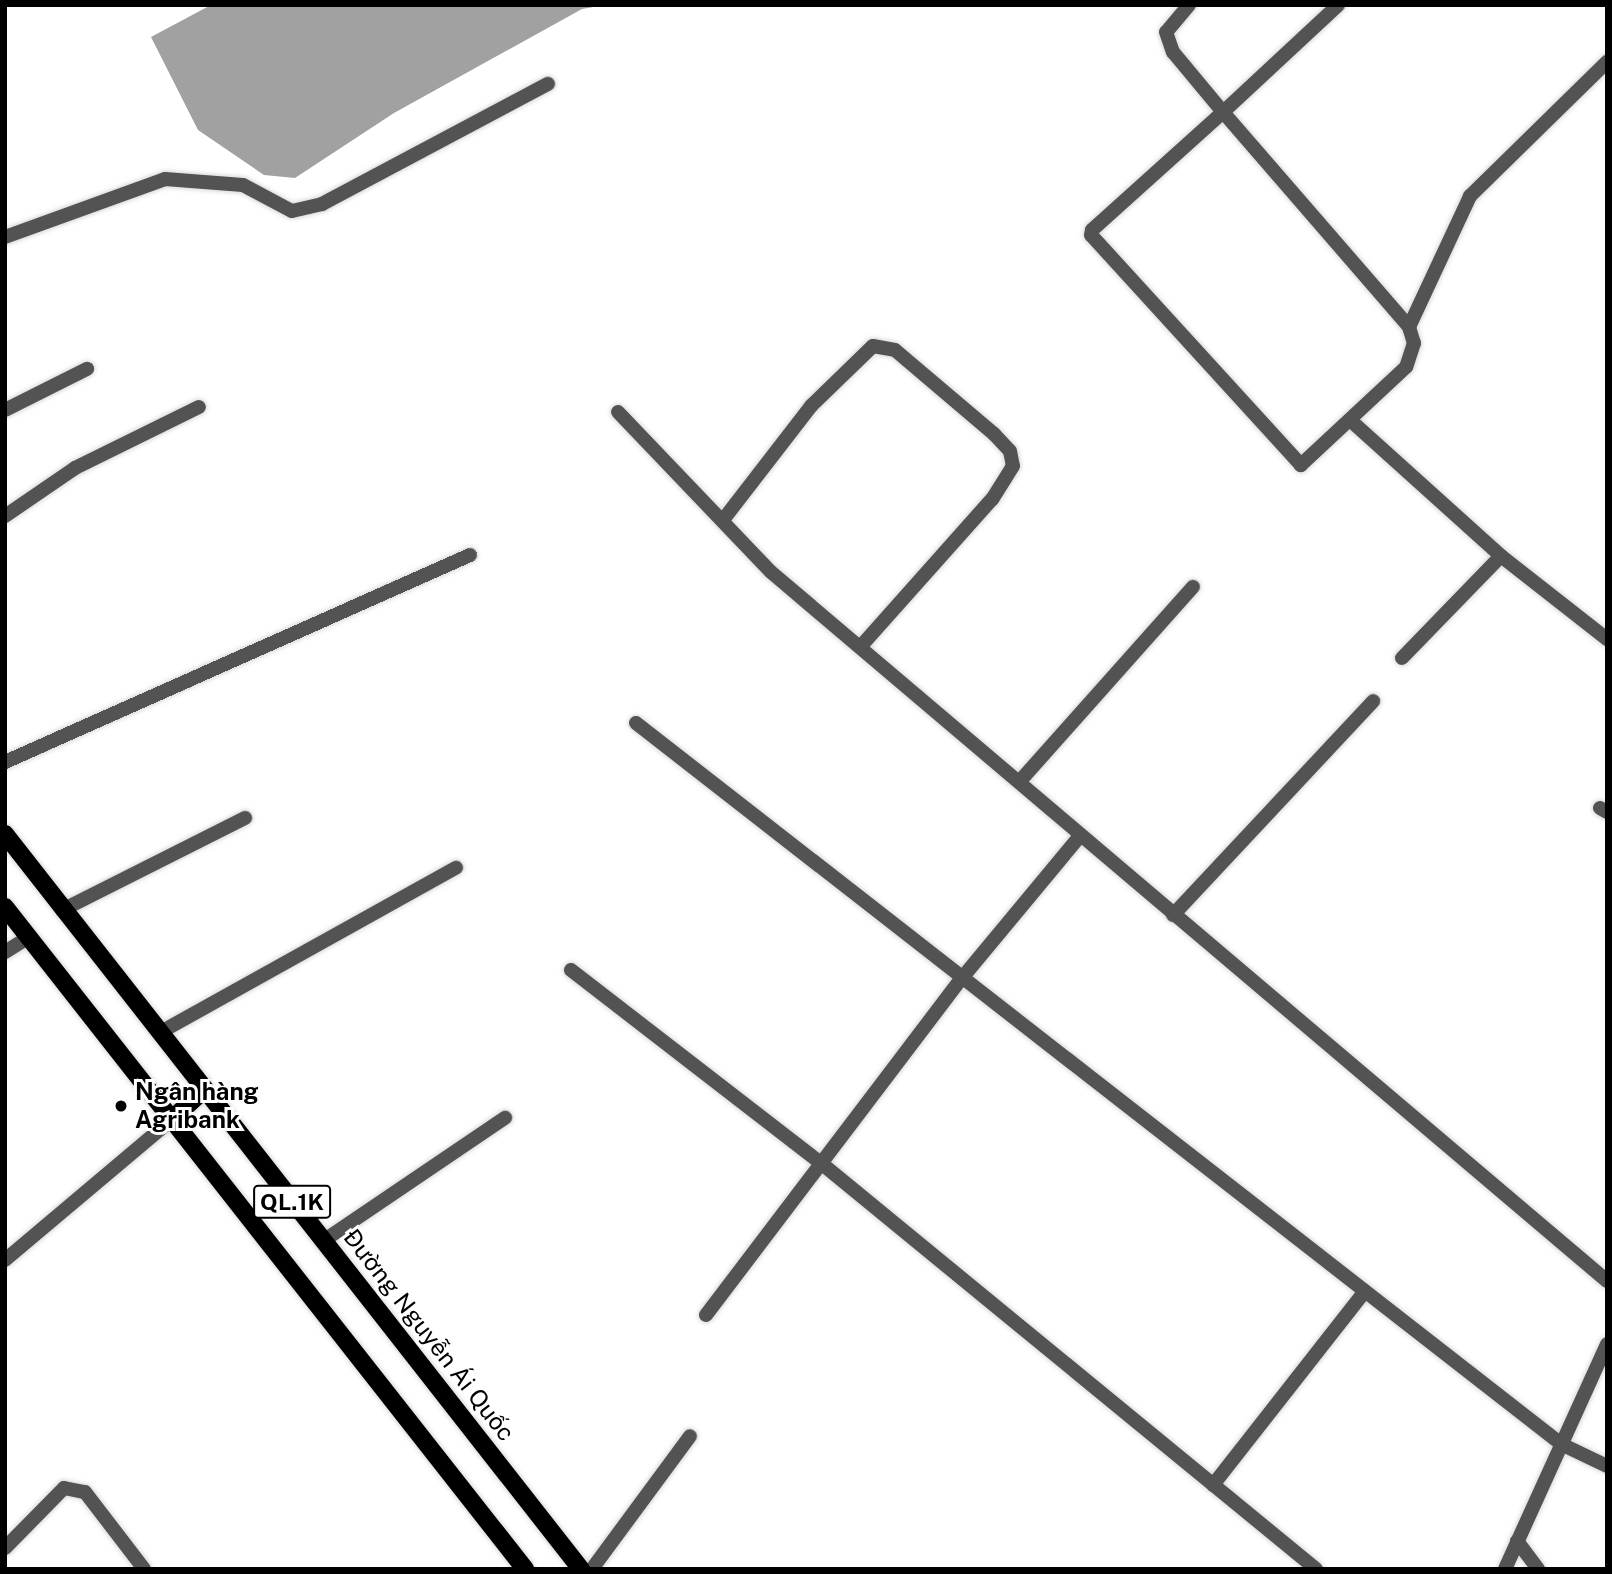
<!DOCTYPE html>
<meta charset="utf-8">
<style>
body{margin:0}
#map{position:relative;width:1612px;height:1574px;overflow:hidden;background:#fff;font-family:"Public Sans",sans-serif}
div>[style]{position:absolute}
[style*='--x']{left:calc(var(--x)*1px);top:calc(var(--y)*1px);width:calc(var(--w)*1px);rotate:calc(var(--a)*1deg)}
.water>*{inset:0;background:#a1a1a1}
.roads{filter:drop-shadow(0 0 2px #dbdbdb) drop-shadow(0 0 2px #dbdbdb)}
.lane>*{height:14px;margin:-7px;padding:0 7px;transform-origin:7px;border-radius:7px;background:#535353}
.street>*{height:14px;margin:-7px;padding:0 7px;transform-origin:7px;border-radius:7px;background:#535353}
.primary>*{height:18px;margin:-9px;padding:0 9px;transform-origin:9px;border-radius:9px;background:#000}
.dots>*{width:19px;height:19px;translate:-50% -50%;box-sizing:border-box;border:4px solid #fff;border-radius:50%}
span{translate:-50% -50%;white-space:nowrap;text-align:center;line-height:1.15;-webkit-text-stroke:6px #fff;paint-order:stroke}
.shield-label span{padding:2px 5px;background:#fff;border:2px solid;border-radius:5px;-webkit-text-stroke-width:0}
.shield-label{font-size:23px;color:#000;font-weight:700}
.poi-label{font-size:24px;color:#000;font-weight:700}
.left{translate:0 -50%;text-align:left}
.street-label{font-size:24px;color:#000}
.frame{position:absolute;inset:0;border:7px solid #000;pointer-events:none}
</style>
<div id="map">
<div class="water">
<i style="clip-path:polygon(211px 5px,605px 5px,582px 9px,394px 113px,295px 178px,264px 175px,198px 130px,151px 37px)"></i>
</div>
<div class="roads">
<div class="lane">
<i style="--x:5;--y:1548;--w:84;--a:-45.5"></i>
<i style="--x:64;--y:1488;--w:21;--a:11"></i>
<i style="--x:85;--y:1492;--w:97;--a:52.5"></i>
<i style="--x:592;--y:1569;--w:165;--a:-53.6"></i>
</div>
<div class="street">
<i style="--x:1189;--y:5;--w:35;--a:130"></i>
<i style="--x:1166;--y:32;--w:21;--a:71"></i>
<i style="--x:1173;--y:52;--w:78;--a:50.2"></i>
<i style="--x:1223;--y:112;--w:284;--a:49.1"></i>
<i style="--x:1409;--y:327;--w:17;--a:73"></i>
<i style="--x:1414;--y:343;--w:25;--a:108"></i>
<i style="--x:1406;--y:367;--w:144;--a:137"></i>
<i style="--x:1301;--y:465;--w:311;--a:-132.4"></i>
<i style="--x:1091;--y:235;--w:5;--a:-79"></i>
<i style="--x:1092;--y:230;--w:176;--a:-42"></i>
<i style="--x:1223;--y:112;--w:157;--a:-42.9"></i>
<i style="--x:5;--y:237;--w:170;--a:-19.9"></i>
<i style="--x:165;--y:179;--w:78;--a:4.4"></i>
<i style="--x:243;--y:185;--w:55;--a:28"></i>
<i style="--x:292;--y:211;--w:31;--a:-13"></i>
<i style="--x:322;--y:204;--w:256;--a:-28"></i>
<i style="--x:1409;--y:327;--w:145;--a:-65"></i>
<i style="--x:1470;--y:196;--w:192;--a:-44.4"></i>
<i style="--x:5;--y:410;--w:92;--a:-26.6"></i>
<i style="--x:618;--y:412;--w:221;--a:46.3"></i>
<i style="--x:771;--y:572;--w:1096;--a:40.3"></i>
<i style="--x:1350;--y:420;--w:203;--a:42"></i>
<i style="--x:1501;--y:556;--w:135;--a:38.1"></i>
<i style="--x:5;--y:516;--w:85;--a:-34.4"></i>
<i style="--x:75;--y:468;--w:138;--a:-26.2"></i>
<i style="--x:723;--y:520;--w:144;--a:-52.3"></i>
<i style="--x:811;--y:406;--w:86;--a:-44.1"></i>
<i style="--x:873;--y:346;--w:22;--a:10"></i>
<i style="--x:895;--y:350;--w:130;--a:40.3"></i>
<i style="--x:994;--y:434;--w:23;--a:47"></i>
<i style="--x:1010;--y:451;--w:15;--a:79"></i>
<i style="--x:1013;--y:466;--w:39;--a:122"></i>
<i style="--x:992;--y:499;--w:198;--a:131.7"></i>
<i style="--x:1402;--y:658;--w:142;--a:-45.9"></i>
<i style="--x:636;--y:723;--w:1173;--a:37.93"></i>
<i style="--x:1561;--y:1444;--w:51;--a:25.6"></i>
<i style="--x:5;--y:762;--w:509;--a:-24"></i>
<i style="--x:1020;--y:781;--w:260;--a:-48.3"></i>
<i style="--x:1600;--y:808;--w:8;--a:30"></i>
<i style="--x:62;--y:910;--w:205;--a:-26.7"></i>
<i style="--x:1173;--y:915;--w:293;--a:-46.9"></i>
<i style="--x:5;--y:952;--w:26;--a:-32"></i>
<i style="--x:571;--y:970;--w:316;--a:37.7"></i>
<i style="--x:821;--y:1163;--w:640;--a:39.36"></i>
<i style="--x:159;--y:1033;--w:340;--a:-29.1"></i>
<i style="--x:323;--y:1241;--w:220;--a:-34.1"></i>
<i style="--x:5;--y:1260;--w:217;--a:-40.1"></i>
<i style="--x:706;--y:1315;--w:423;--a:-52.8"></i>
<i style="--x:962;--y:978;--w:185;--a:-50.3"></i>
<i style="--x:1213;--y:1485;--w:246;--a:-51.9"></i>
<i style="--x:1517;--y:1541;--w:35;--a:53"></i>
<i style="--x:1505;--y:1569;--w:247;--a:-65.6"></i>
</div>
<div class="primary">
<i style="--x:5;--y:834;--w:934;--a:51.92"></i>
<i style="--x:5;--y:907;--w:842;--a:51.85"></i>
<i style="--x:171;--y:1120;--w:45;--a:-42.3"></i>
</div>
</div>
<div class="dots">
<i style="left:121px;top:1106px;background:#000"></i>
</div>
<div class="shield-label">
<span style="left:292px;top:1202px">QL.1K</span>
</div>
<div class="poi-label">
<span class="left" style="left:135px;top:1106px">Ngân hàng<br>Agribank</span>
</div>
<div class="street-label">
<span style="left:429px;top:1335px;rotate:52deg">Đường Nguyễn Ái Quốc</span>
</div>
<div class="frame"></div>
</div>
